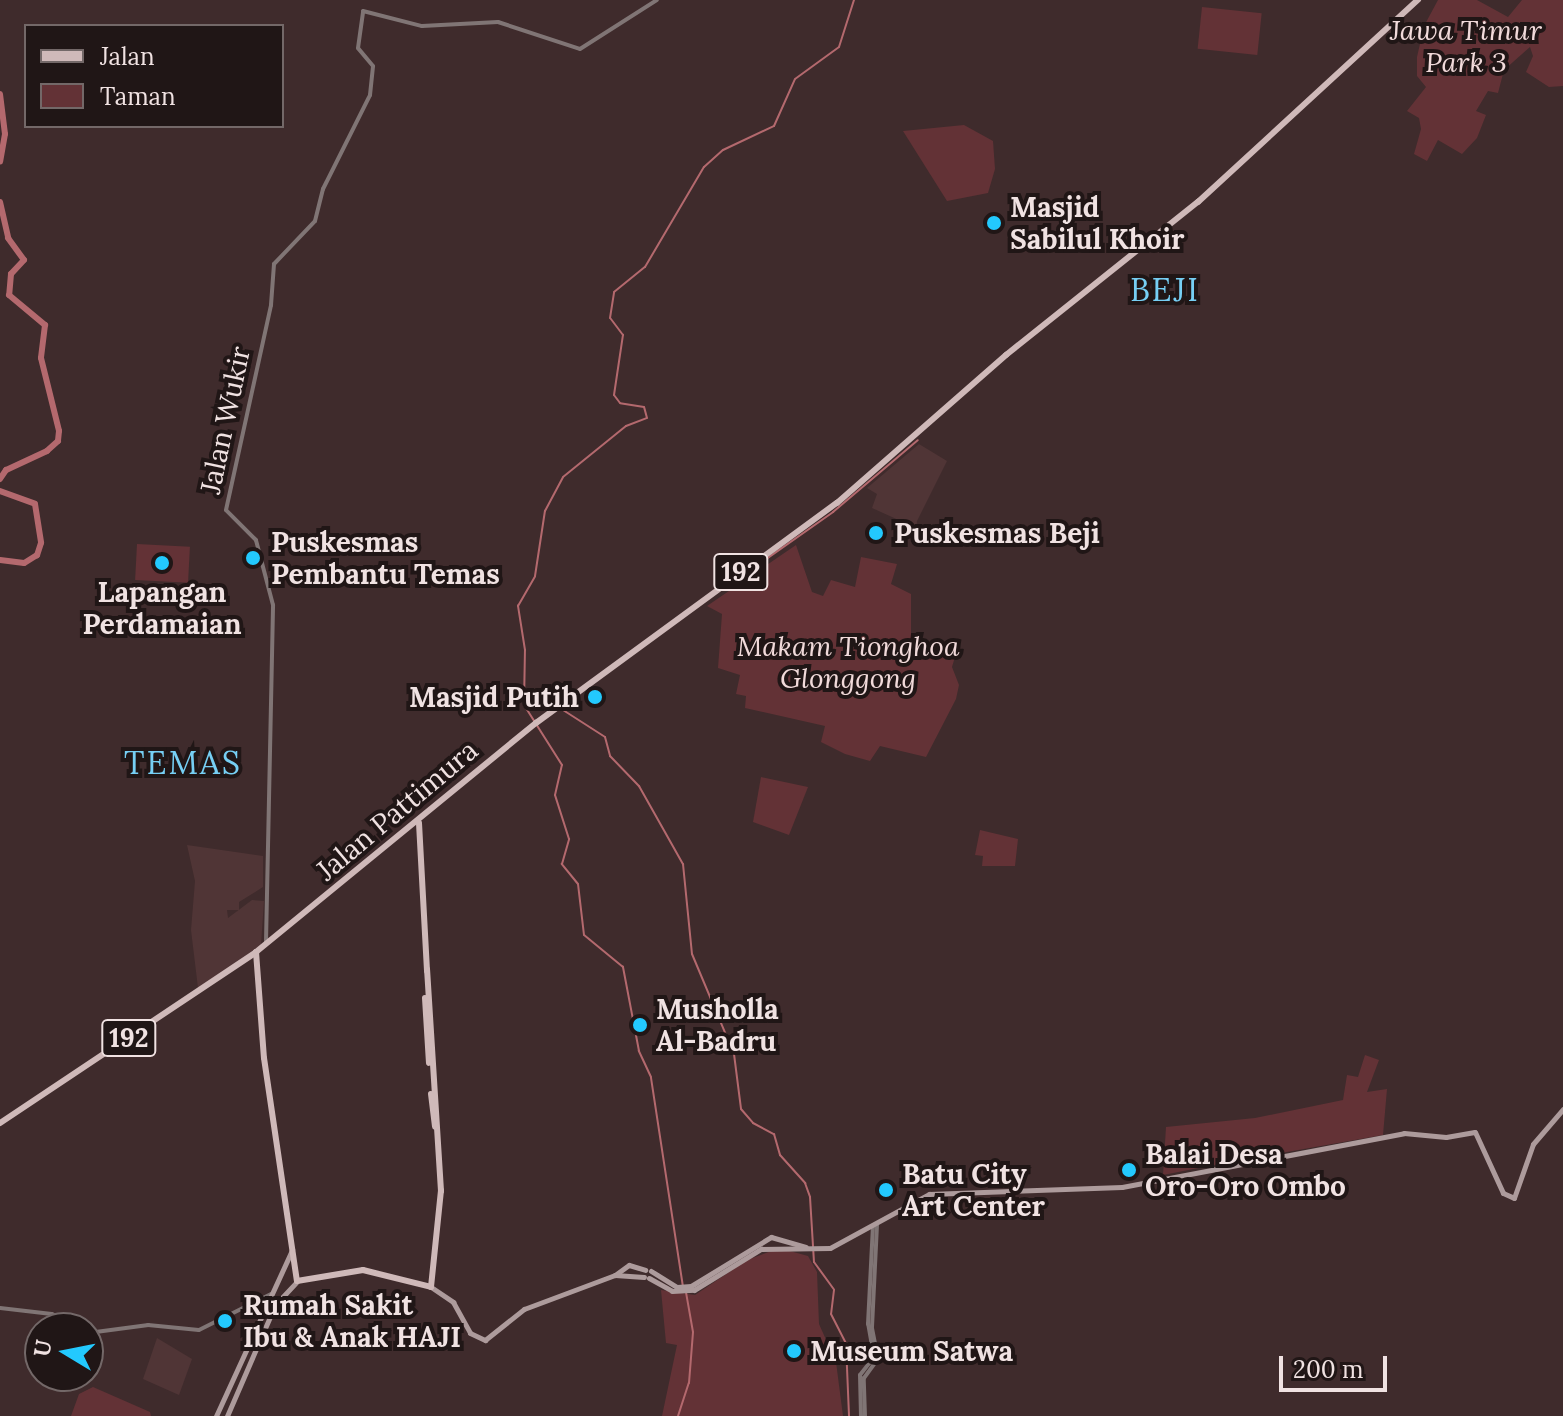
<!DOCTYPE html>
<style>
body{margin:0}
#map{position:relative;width:1563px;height:1416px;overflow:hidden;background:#3f2b2c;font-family:Lora,serif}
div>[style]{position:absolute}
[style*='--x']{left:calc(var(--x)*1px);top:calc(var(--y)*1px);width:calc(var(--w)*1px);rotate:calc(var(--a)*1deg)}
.built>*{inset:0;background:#503536}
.green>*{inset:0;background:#633236;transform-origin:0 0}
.stream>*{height:2px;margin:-1px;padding:0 1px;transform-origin:1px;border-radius:1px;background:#b4696e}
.river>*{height:6px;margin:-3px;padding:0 3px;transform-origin:3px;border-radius:3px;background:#b4696e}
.tertiary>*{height:4px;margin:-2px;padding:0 2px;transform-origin:2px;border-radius:2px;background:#807575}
.secondary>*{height:5px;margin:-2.5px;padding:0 2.5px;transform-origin:2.5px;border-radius:2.5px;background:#ad9b9c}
.primary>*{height:6px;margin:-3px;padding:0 3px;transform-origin:3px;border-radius:3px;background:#cfb9b9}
.dots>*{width:22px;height:22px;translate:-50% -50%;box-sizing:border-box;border:4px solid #201616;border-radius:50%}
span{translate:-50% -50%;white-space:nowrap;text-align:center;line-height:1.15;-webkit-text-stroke:8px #201616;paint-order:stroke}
.shield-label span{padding:2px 6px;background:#201616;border:2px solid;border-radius:6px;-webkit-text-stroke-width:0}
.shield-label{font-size:26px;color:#f0e2e2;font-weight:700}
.park-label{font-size:28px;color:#f1dada;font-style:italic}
.poi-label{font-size:28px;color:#f0e2e2;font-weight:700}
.left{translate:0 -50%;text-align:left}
.right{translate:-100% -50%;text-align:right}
.street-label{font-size:28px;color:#f0e2e2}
.quarter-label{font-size:32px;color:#76cff4;letter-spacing:2px}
.legend{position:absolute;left:24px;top:24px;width:260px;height:104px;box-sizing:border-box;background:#201616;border:2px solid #736868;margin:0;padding:10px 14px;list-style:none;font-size:24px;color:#f0e2e2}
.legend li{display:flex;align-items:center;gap:16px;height:40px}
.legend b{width:40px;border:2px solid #736868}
.north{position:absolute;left:24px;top:1312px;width:80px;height:80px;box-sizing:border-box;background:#201616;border:2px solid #736868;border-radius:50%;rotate:280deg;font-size:22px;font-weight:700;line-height:32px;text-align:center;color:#f0e2e2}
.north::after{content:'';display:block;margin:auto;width:28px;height:36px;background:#23c9fe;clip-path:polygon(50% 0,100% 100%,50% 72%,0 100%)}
.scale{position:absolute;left:1279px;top:1356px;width:108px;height:36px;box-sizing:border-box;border:4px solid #f0e2e2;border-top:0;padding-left:10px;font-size:24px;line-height:28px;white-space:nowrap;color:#f0e2e2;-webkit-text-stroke:6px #201616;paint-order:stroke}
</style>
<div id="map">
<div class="built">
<i style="clip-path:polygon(919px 444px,947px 461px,917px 521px,916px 534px,901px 530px,903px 522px,872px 508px,877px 494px,867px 488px)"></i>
<i style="clip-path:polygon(187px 845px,263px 856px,263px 887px,239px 902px,239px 910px,227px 910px,228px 918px,252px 900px,264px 901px,261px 945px,198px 988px,191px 930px,195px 881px)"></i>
<i style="clip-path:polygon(157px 1338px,192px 1359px,179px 1395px,143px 1379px)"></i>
</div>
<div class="green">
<i style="clip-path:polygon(1438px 0,1477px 0,1508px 17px,1522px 0,1563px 0,1563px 86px,1549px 87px,1526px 72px,1533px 56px,1530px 47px,1504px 70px,1498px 93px,1488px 91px,1476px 111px,1486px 115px,1477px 138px,1462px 154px,1438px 140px,1427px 161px,1414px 154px,1421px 129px,1419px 118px,1407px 111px,1426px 87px,1417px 76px,1417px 57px,1424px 26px)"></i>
<i style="left:1202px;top:7px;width:60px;height:42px;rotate:6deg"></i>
<i style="clip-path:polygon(964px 125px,993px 141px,995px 169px,988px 193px,947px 201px,903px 131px)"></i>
<i style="left:137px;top:544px;width:53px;height:36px;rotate:3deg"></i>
<i style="clip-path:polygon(796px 545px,812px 592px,823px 596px,831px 580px,855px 587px,861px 557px,897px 564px,891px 584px,911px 594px,911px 639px,945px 643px,957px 650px,952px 667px,959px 685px,956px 699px,926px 757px,880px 746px,870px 761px,845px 754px,821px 742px,825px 726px,745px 708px,746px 696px,736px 694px,740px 675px,718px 668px,722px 614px,707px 606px)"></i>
<i style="clip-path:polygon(761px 777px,808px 787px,789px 835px,753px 822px)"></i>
<i style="clip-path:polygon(980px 830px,1018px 839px,1015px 866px,982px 866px,983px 856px,975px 855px)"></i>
<i style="clip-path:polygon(1365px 1055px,1379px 1060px,1367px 1092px,1387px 1089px,1383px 1135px,1236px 1161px,1233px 1150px,1225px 1152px,1224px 1163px,1163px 1175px,1166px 1127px,1255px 1118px,1343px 1100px,1347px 1075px,1358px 1077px)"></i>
<i style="clip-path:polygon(779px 1248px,808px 1256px,817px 1272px,819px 1324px,836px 1362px,843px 1416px,662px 1416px,677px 1345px,666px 1343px,661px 1290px,695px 1295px,747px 1260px)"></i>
<i style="clip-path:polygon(93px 1387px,150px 1412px,151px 1416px,71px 1416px,79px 1394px)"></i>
</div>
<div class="stream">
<i style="--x:735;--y:581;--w:120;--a:-35.1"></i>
<i style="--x:833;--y:512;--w:111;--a:-40.3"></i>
<i style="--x:563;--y:710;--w:50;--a:32.7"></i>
<i style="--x:605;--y:737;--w:20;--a:75"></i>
<i style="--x:610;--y:756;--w:42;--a:46"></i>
<i style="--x:639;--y:786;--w:90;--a:60.6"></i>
<i style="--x:683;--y:864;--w:90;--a:84.3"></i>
<i style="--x:692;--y:954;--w:108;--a:67.2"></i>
<i style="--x:734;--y:1054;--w:55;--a:82.7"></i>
<i style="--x:741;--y:1109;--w:18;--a:49"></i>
<i style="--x:753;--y:1123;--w:24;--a:28"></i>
<i style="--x:774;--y:1134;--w:22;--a:74"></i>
<i style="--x:780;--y:1155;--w:38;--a:48"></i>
<i style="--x:805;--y:1183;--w:15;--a:70"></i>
<i style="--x:810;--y:1197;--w:65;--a:86.5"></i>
<i style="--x:814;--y:1262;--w:34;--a:54"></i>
<i style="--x:834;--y:1290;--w:24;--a:97"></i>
<i style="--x:831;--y:1314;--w:34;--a:63"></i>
<i style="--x:846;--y:1344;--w:72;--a:87.6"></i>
<i style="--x:683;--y:1287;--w:212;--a:-98.7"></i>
<i style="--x:651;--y:1077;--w:29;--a:-115"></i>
<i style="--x:639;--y:1051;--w:86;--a:-100.8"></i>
<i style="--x:623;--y:967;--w:50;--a:-140.6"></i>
<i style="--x:584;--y:935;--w:51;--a:-96.7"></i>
<i style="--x:578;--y:884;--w:26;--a:-129"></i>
<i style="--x:562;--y:864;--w:26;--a:-74"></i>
<i style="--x:569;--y:839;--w:46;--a:-107.7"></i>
<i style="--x:555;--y:795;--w:31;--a:-77"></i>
<i style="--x:562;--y:765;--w:71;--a:-122.3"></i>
<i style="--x:524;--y:705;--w:55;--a:-89"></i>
<i style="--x:525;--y:650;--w:45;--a:-99"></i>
<i style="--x:518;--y:606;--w:34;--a:-60"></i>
<i style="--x:535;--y:576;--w:66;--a:-81.3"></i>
<i style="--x:545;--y:511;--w:38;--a:-62"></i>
<i style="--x:563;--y:477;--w:81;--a:-39"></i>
<i style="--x:626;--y:426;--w:22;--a:-21"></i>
<i style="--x:647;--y:418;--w:11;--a:-105"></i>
<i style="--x:644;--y:407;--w:24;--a:-171"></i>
<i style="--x:620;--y:403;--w:10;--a:-127"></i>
<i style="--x:614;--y:395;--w:61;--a:-81.5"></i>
<i style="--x:623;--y:335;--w:21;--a:-127"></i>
<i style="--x:610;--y:318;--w:26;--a:-81"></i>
<i style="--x:614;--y:292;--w:40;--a:-39"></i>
<i style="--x:645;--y:267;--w:116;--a:-59.5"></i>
<i style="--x:704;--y:167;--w:25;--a:-42"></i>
<i style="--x:723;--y:150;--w:56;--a:-25.2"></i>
<i style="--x:774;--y:126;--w:51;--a:-65.9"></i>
<i style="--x:795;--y:79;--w:54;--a:-36"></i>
<i style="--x:839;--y:47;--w:49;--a:-72.3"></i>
<i style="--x:678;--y:1416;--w:35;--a:-72"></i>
<i style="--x:689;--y:1383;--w:51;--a:-85.5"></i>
<i style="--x:693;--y:1332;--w:40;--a:-100"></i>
</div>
<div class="river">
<i style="--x:0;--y:94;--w:40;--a:82.9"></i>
<i style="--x:5;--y:134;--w:28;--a:100"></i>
<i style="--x:0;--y:202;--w:37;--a:77"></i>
<i style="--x:8;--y:238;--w:27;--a:54"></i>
<i style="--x:24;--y:260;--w:19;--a:133"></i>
<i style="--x:11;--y:274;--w:21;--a:95"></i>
<i style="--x:9;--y:295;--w:47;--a:39.8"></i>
<i style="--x:45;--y:325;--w:33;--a:97"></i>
<i style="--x:41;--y:358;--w:75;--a:76.1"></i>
<i style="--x:59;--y:431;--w:10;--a:96"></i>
<i style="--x:58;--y:441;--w:15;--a:138"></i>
<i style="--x:47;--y:451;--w:45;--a:155.1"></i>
<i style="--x:6;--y:470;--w:11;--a:124"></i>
<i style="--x:0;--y:491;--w:37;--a:20"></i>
<i style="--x:35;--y:504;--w:39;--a:81"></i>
<i style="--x:41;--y:543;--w:13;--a:108"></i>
<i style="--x:37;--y:555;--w:15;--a:148"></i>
<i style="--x:24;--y:563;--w:24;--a:-173"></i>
</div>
<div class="tertiary">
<i style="--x:266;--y:942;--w:337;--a:-88.8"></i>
<i style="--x:273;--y:605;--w:67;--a:-104.7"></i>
<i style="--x:256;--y:540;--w:42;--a:-135"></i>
<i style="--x:226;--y:510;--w:210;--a:-77.6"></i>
<i style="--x:271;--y:305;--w:41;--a:-85.8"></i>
<i style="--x:274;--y:264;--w:59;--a:-46.4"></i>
<i style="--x:315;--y:221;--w:33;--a:-76"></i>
<i style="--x:323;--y:189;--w:105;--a:-63.4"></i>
<i style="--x:370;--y:95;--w:29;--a:-84"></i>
<i style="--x:373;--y:66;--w:23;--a:-130"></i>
<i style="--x:358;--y:48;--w:37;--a:-82"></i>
<i style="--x:363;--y:11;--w:61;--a:14.3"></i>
<i style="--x:422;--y:26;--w:76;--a:-3"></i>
<i style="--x:498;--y:22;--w:86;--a:18.2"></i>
<i style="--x:580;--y:49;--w:91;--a:-32.5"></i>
<i style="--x:0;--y:1308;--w:52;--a:6.6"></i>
<i style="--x:52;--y:1314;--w:32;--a:26"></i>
<i style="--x:88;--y:1333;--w:61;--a:-7.6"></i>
<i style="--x:148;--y:1325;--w:51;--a:5.6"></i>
<i style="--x:199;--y:1330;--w:80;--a:-26.6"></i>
<i style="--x:861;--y:1416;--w:41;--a:-91.4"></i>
<i style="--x:860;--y:1375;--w:23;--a:-52"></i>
<i style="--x:874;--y:1357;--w:34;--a:-100"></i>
<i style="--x:868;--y:1324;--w:98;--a:-87.1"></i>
<i style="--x:865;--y:1416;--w:38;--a:-92"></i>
<i style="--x:864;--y:1378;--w:24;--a:-54"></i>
<i style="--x:878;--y:1359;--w:33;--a:-101"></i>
<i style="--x:872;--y:1327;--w:103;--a:-87.2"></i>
</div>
<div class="secondary">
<i style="--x:651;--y:1271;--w:31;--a:32"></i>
<i style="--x:677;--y:1287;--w:14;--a:-4"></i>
<i style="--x:691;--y:1286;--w:94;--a:-31.5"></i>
<i style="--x:771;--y:1237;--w:36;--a:16"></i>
<i style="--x:615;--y:1275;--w:17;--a:-36"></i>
<i style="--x:629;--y:1265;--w:17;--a:17"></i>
<i style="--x:649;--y:1278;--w:26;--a:29"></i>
<i style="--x:672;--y:1291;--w:22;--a:-3"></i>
<i style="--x:694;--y:1290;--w:79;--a:-31.5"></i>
<i style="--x:761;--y:1249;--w:69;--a:-0.8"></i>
<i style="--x:830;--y:1248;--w:113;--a:-28.6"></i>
<i style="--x:929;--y:1194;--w:193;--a:-2.1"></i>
<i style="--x:1122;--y:1187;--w:287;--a:-10.8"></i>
<i style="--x:1404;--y:1133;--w:42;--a:5.4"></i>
<i style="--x:1446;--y:1137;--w:29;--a:-10"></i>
<i style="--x:1475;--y:1132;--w:67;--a:65.3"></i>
<i style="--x:1503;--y:1193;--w:12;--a:24"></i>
<i style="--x:1514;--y:1198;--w:57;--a:-70.6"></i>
<i style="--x:1533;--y:1144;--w:46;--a:-49.4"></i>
<i style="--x:431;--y:1287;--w:27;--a:34"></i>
<i style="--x:453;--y:1302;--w:35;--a:61"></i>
<i style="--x:470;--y:1333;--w:17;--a:25"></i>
<i style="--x:485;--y:1340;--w:50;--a:-38.5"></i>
<i style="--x:524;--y:1309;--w:97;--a:-20.5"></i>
<i style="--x:615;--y:1275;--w:29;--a:4"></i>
<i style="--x:216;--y:1416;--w:183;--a:-65.4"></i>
<i style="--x:227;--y:1416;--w:121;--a:-66.6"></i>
<i style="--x:275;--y:1305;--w:33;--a:-47"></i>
</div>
<div class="primary">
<i style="--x:419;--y:823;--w:148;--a:86.9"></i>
<i style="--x:256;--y:952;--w:106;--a:85.7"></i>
<i style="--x:264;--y:1058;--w:225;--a:81.6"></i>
<i style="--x:297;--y:1281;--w:67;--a:-9.5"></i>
<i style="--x:363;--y:1270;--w:70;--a:14"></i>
<i style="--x:431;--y:1287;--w:97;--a:-84.1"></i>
<i style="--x:441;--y:1191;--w:222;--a:-93.6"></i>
<i style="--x:425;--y:998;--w:65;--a:86.5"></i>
<i style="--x:431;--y:1094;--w:33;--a:83"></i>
<i style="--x:0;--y:1123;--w:308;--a:-33.7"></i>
<i style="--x:256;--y:952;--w:362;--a:-39.3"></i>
<i style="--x:536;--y:723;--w:373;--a:-36.2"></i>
<i style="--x:837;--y:503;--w:225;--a:-41.2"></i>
<i style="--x:1006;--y:355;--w:246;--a:-38.6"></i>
<i style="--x:1198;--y:202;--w:299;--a:-42.6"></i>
</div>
<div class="dots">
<i style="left:994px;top:223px;background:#23c9fe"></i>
<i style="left:876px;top:533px;background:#23c9fe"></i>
<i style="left:253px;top:558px;background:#23c9fe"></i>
<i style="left:162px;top:563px;background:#23c9fe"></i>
<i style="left:595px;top:697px;background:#23c9fe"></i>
<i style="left:640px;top:1025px;background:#23c9fe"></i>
<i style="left:1129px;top:1170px;background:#23c9fe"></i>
<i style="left:886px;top:1190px;background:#23c9fe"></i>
<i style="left:225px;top:1321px;background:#23c9fe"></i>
<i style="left:794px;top:1351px;background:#23c9fe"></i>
</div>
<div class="shield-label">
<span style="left:741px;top:572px">192</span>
<span style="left:129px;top:1038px">192</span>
</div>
<div class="park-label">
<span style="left:1466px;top:46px">Jawa Timur<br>Park 3</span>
<span style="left:848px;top:662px">Makam Tionghoa<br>Glonggong</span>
</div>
<div class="poi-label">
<span class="left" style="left:1010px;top:223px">Masjid<br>Sabilul Khoir</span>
<span class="left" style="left:894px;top:533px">Puskesmas Beji</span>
<span class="left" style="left:271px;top:558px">Puskesmas<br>Pembantu Temas</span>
<span style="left:162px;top:608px">Lapangan<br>Perdamaian</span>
<span class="right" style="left:579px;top:697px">Masjid Putih</span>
<span class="left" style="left:656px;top:1025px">Musholla<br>Al-Badru</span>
<span class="left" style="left:1145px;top:1170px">Balai Desa<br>Oro-Oro Ombo</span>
<span class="left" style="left:902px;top:1190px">Batu City<br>Art Center</span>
<span class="left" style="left:243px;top:1321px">Rumah Sakit<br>Ibu &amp; Anak HAJI</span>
<span class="left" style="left:810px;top:1351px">Museum Satwa</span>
</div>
<div class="street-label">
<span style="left:225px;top:420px;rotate:-78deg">Jalan Wukir</span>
<span style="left:397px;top:810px;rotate:-40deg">Jalan Pattimura</span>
</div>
<div class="quarter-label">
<span style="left:1165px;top:290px">BEJI</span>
<span style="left:183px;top:763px">TEMAS</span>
</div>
<ul class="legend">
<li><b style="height:10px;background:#cfb9b9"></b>Jalan</li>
<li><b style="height:22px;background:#633236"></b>Taman</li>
</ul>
<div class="north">U</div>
<div class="scale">200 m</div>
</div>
